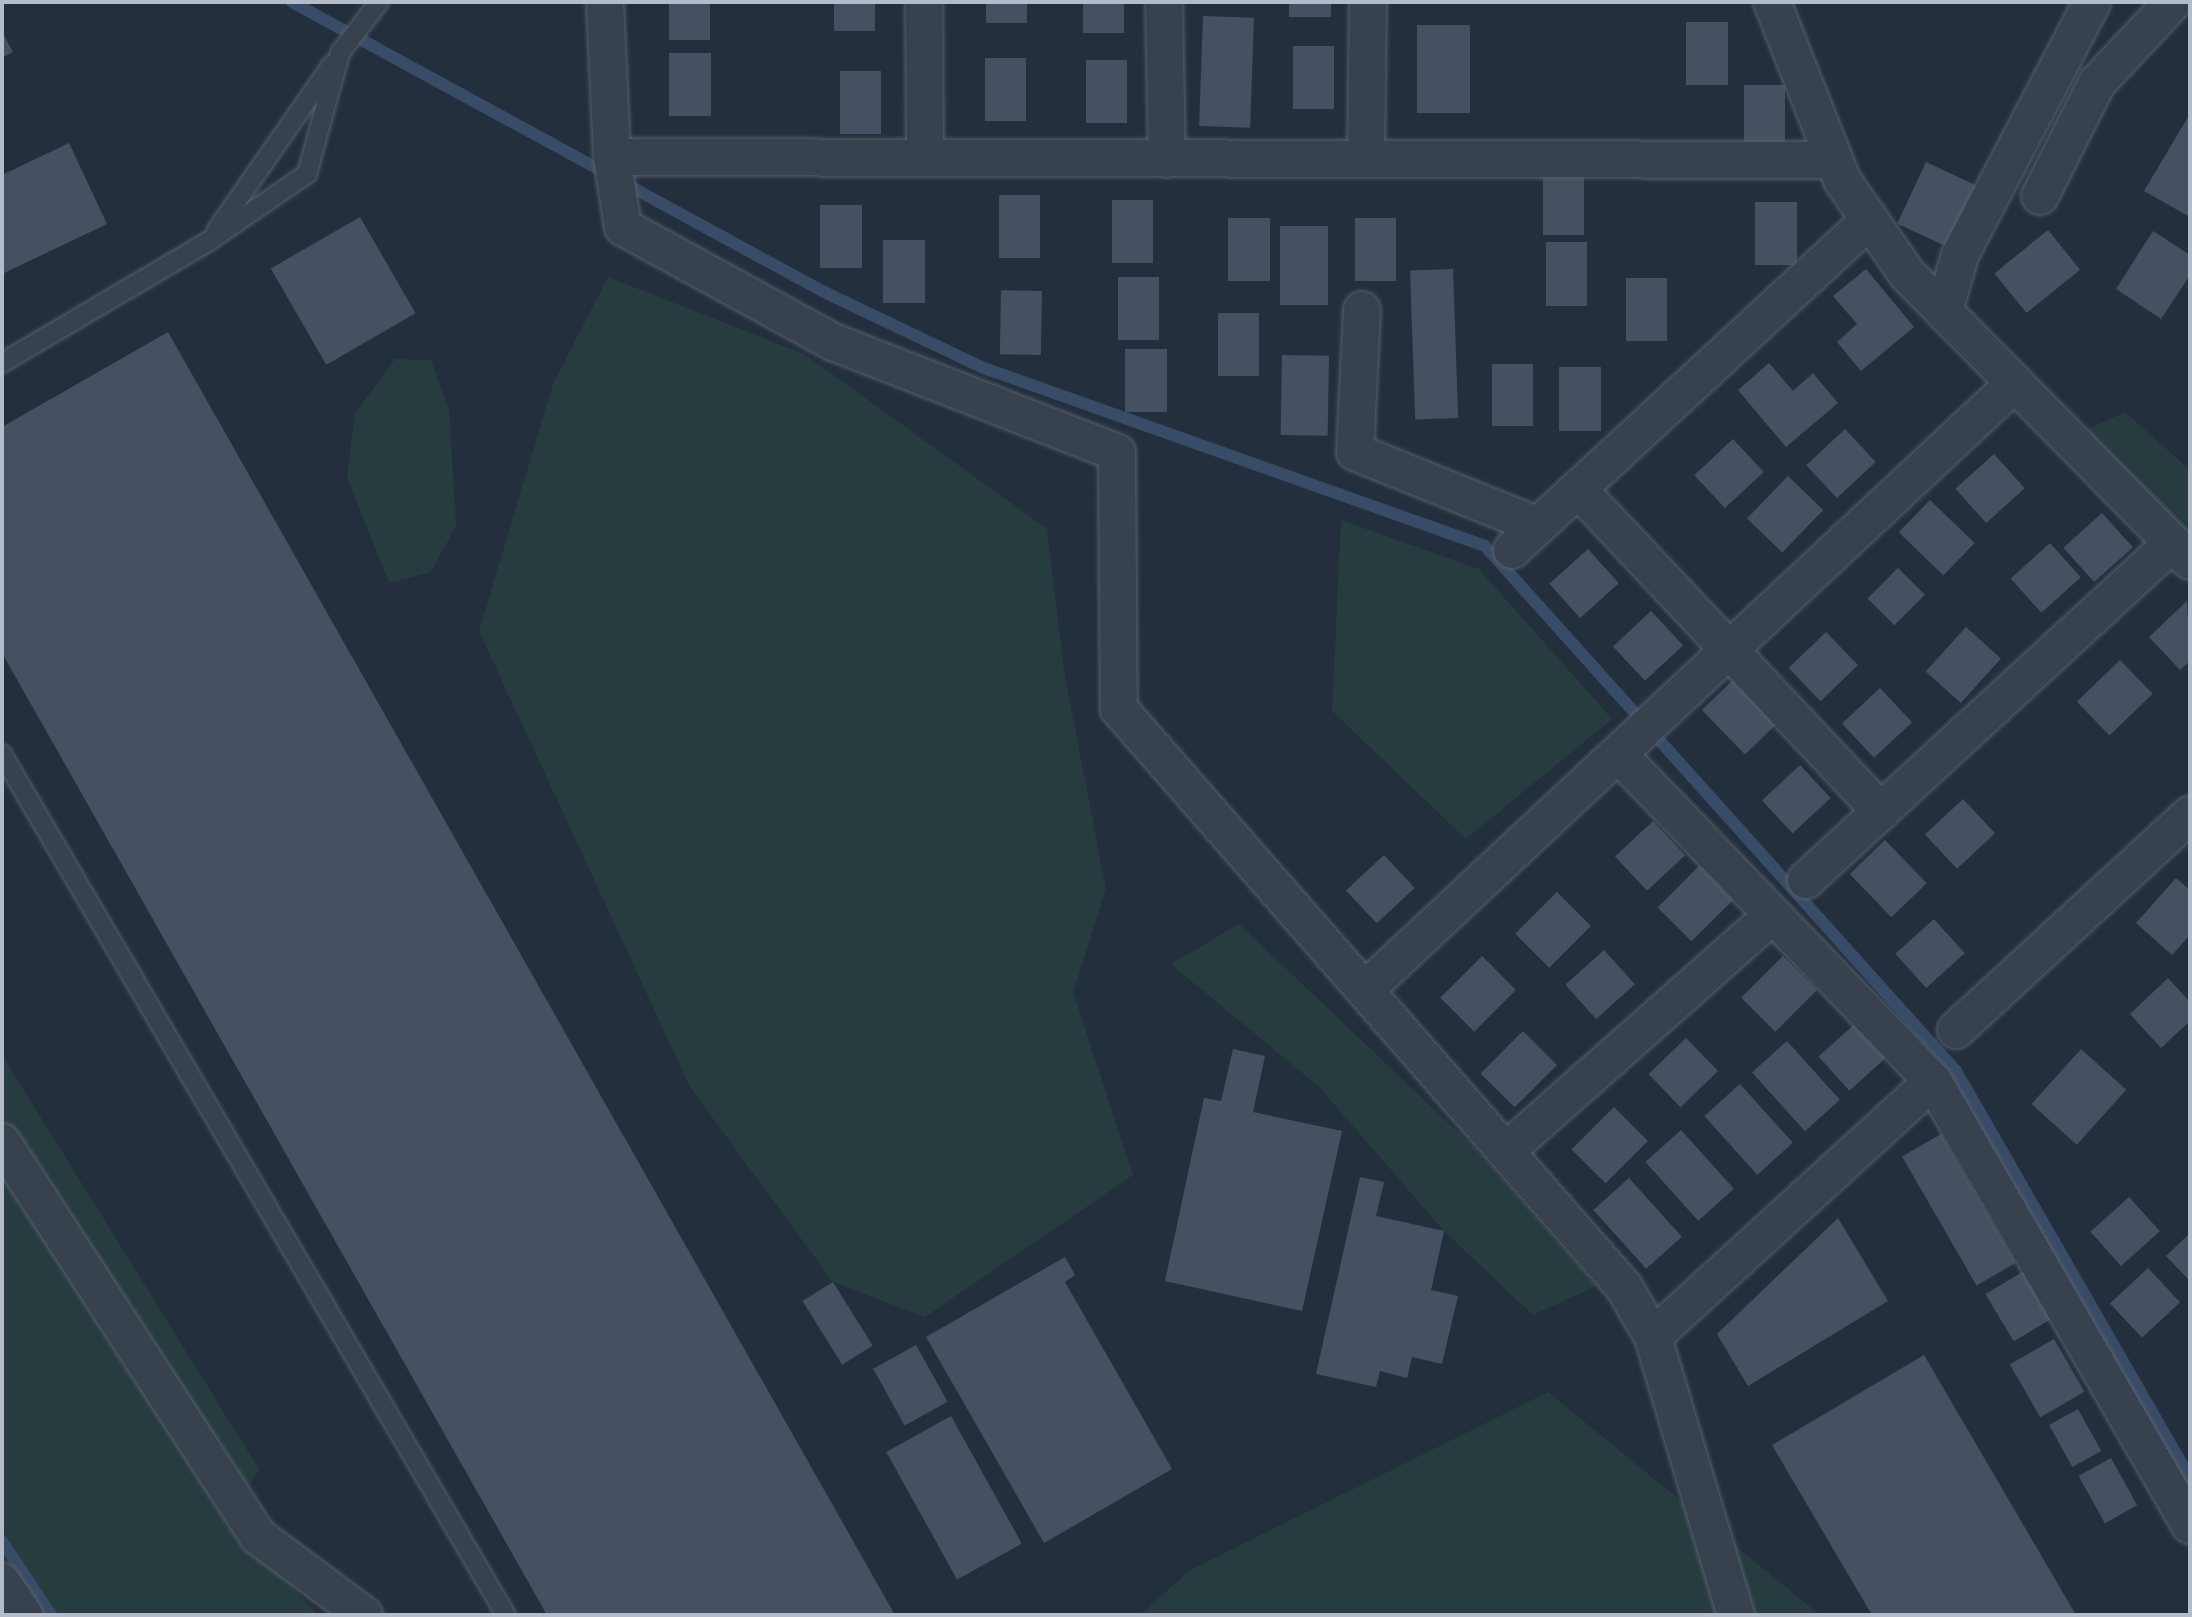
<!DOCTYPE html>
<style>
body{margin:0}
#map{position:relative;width:2192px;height:1617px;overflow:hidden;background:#242f3e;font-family:Signika,sans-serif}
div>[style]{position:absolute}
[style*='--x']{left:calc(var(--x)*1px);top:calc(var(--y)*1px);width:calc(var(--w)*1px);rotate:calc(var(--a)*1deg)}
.green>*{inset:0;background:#263c3f}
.stream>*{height:12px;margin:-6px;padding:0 6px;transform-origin:6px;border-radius:6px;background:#394c67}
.building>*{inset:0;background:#455162;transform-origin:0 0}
.roads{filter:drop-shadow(0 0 2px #565f6c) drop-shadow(0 0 2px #565f6c)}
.service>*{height:18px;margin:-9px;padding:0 9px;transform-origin:9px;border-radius:9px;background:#38414e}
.minor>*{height:36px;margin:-18px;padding:0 18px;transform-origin:18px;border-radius:18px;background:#38414e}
span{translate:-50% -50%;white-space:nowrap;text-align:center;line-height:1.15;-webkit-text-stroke:7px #1d2633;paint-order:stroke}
.frame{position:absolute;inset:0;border:4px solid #b4bcc9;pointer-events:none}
</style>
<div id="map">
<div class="green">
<i style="clip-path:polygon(608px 277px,804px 354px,1047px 529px,1064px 671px,1106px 889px,1073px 992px,1133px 1175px,925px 1317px,833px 1282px,690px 1087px,479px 631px,553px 384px)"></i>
<i style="clip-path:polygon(395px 359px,431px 360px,449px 410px,456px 526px,431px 572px,389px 583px,347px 477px,355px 413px)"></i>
<i style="clip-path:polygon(2125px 412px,2190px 470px,2190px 561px,2069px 438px)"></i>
<i style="clip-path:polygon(1341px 520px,1479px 569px,1612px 719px,1466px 839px,1332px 711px)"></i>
<i style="clip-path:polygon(1239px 924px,1475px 1148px,1596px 1286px,1533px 1315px,1444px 1231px,1319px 1087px,1171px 964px)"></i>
<i style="clip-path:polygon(2px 1055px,259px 1469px,230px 1518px,318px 1615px,2px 1615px)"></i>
<i style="clip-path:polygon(1548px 1392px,1820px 1615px,1140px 1615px,1189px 1571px)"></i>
</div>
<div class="stream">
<i style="--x:292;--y:2;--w:606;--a:28.6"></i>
<i style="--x:824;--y:292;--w:174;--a:25.5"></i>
<i style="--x:981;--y:367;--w:535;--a:19.55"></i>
<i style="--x:1485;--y:546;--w:705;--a:48.1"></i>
<i style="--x:1956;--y:1071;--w:469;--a:60.1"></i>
<i style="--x:2;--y:1541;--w:89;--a:56.5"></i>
</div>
<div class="building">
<i style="left:669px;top:2px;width:41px;height:38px"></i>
<i style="left:834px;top:2px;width:41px;height:29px"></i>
<i style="left:986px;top:2px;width:41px;height:21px"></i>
<i style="left:1083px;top:2px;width:41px;height:31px"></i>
<i style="left:1289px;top:2px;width:42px;height:15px"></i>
<i style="left:1203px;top:16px;width:51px;height:110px;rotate:2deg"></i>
<i style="left:1686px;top:22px;width:42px;height:63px"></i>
<i style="left:1470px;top:25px;width:88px;height:53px;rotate:90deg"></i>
<i style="clip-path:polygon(2px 32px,13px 52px,2px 58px)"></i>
<i style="left:1293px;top:46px;width:41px;height:63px"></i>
<i style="left:669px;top:53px;width:42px;height:63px"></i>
<i style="left:985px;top:58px;width:41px;height:63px"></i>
<i style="left:1086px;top:60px;width:41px;height:63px"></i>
<i style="left:840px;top:71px;width:41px;height:63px"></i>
<i style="left:1744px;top:85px;width:41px;height:63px"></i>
<i style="clip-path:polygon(2188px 117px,2190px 118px,2190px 217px,2144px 191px)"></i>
<i style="clip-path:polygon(69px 143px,107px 224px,2px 274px,2px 175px)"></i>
<i style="left:1926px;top:162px;width:55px;height:68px;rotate:25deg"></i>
<i style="left:1543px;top:171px;width:41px;height:64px"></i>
<i style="left:999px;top:195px;width:41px;height:63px"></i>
<i style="left:1112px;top:200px;width:41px;height:63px"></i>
<i style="left:1755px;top:202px;width:42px;height:63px"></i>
<i style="left:820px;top:205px;width:42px;height:63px"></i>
<i style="left:360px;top:217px;width:111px;height:103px;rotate:60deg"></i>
<i style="left:1228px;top:218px;width:42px;height:63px"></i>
<i style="left:1396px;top:218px;width:63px;height:41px;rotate:90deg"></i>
<i style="left:1280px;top:226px;width:48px;height:79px"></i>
<i style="left:2048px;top:230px;width:51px;height:69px;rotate:51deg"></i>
<i style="clip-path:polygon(2153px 231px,2190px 255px,2190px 275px,2161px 319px,2116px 289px)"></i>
<i style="left:925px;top:240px;width:63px;height:42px;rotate:90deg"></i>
<i style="left:1587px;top:242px;width:64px;height:41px;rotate:90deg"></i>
<i style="left:1453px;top:269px;width:149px;height:43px;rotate:88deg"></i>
<i style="clip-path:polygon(1866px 269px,1914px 327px,1861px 371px,1837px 342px,1857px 324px,1833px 296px)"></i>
<i style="left:1118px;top:277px;width:41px;height:63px"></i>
<i style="left:1626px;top:278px;width:41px;height:63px"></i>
<i style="left:1042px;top:291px;width:64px;height:41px;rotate:91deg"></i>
<i style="left:1259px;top:313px;width:63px;height:41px;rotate:90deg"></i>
<i style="clip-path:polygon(168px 332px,895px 1615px,547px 1615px,2px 653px,2px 427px)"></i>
<i style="left:1125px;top:349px;width:42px;height:63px"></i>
<i style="left:1282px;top:355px;width:47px;height:80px;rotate:1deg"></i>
<i style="clip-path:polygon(1769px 363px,1793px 391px,1813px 373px,1838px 403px,1786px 447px,1738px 390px)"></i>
<i style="left:1492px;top:364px;width:41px;height:62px"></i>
<i style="left:1559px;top:367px;width:42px;height:64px"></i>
<i style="left:1845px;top:429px;width:45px;height:53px;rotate:47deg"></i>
<i style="left:1733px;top:439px;width:45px;height:53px;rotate:47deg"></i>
<i style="left:1994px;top:454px;width:46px;height:52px;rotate:48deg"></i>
<i style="left:1788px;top:476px;width:49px;height:59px;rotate:44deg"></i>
<i style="left:1930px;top:500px;width:62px;height:45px;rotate:44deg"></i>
<i style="left:2102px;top:513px;width:46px;height:52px;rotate:48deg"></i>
<i style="left:2050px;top:543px;width:46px;height:53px;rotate:48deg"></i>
<i style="left:1588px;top:549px;width:46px;height:52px;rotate:48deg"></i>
<i style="left:1898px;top:568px;width:38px;height:43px;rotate:45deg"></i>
<i style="clip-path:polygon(2187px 601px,2190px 661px,2180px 670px,2149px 637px)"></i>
<i style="left:1651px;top:611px;width:47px;height:52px;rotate:47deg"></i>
<i style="left:1966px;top:627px;width:47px;height:60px;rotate:42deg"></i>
<i style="left:1826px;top:632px;width:46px;height:52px;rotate:46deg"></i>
<i style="left:2120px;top:660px;width:47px;height:60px;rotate:46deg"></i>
<i style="left:1735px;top:678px;width:62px;height:46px;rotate:46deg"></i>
<i style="left:1880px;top:688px;width:47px;height:52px;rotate:47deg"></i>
<i style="left:1800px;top:765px;width:45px;height:52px;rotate:47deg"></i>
<i style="left:1963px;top:799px;width:47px;height:52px;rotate:47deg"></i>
<i style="left:1653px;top:821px;width:47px;height:52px;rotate:47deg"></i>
<i style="left:1885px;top:840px;width:60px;height:49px;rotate:46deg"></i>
<i style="left:1384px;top:855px;width:45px;height:52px;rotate:47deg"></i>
<i style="left:1700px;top:865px;width:48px;height:60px;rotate:45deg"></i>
<i style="clip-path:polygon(2176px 878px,2190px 890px,2190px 935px,2172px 955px,2136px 923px)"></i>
<i style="left:1557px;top:892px;width:48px;height:59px;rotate:45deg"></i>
<i style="left:1934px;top:919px;width:46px;height:52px;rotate:48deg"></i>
<i style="left:1604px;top:950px;width:46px;height:52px;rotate:48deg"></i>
<i style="left:1482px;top:956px;width:48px;height:59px;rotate:45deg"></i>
<i style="left:1783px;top:956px;width:48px;height:59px;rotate:45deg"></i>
<i style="clip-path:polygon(2168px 978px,2190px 1002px,2190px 1021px,2161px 1048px,2130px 1014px)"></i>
<i style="left:1858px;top:1021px;width:46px;height:53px;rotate:48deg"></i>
<i style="left:1523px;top:1031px;width:48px;height:60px;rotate:45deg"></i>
<i style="left:1686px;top:1038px;width:46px;height:52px;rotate:46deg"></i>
<i style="left:1787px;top:1041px;width:79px;height:47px;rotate:48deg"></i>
<i style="clip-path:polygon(1233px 1049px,1265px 1056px,1253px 1112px,1342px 1131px,1302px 1311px,1165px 1281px,1204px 1098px,1221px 1101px)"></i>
<i style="left:2081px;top:1049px;width:61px;height:74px;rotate:42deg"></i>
<i style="left:1740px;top:1084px;width:79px;height:48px;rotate:48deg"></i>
<i style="left:1614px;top:1107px;width:48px;height:60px;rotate:45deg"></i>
<i style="left:1681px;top:1130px;width:79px;height:48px;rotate:48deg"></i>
<i style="left:1941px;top:1134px;width:149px;height:45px;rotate:60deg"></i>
<i style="clip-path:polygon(1360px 1177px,1384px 1182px,1376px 1216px,1444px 1231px,1431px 1290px,1458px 1296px,1442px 1364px,1412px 1357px,1407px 1378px,1380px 1371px,1376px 1387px,1316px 1374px)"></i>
<i style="left:1629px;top:1178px;width:79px;height:48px;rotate:48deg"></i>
<i style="left:2129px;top:1197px;width:46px;height:52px;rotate:48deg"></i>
<i style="clip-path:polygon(1838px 1218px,1888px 1301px,1748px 1386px,1717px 1334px)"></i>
<i style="clip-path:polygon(2190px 1233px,2190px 1281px,2166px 1256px)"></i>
<i style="clip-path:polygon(1065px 1257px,1075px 1275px,1065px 1282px,1172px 1469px,1044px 1543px,926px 1337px)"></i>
<i style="left:2148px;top:1268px;width:47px;height:52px;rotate:47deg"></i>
<i style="left:2024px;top:1271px;width:55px;height:45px;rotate:59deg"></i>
<i style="left:833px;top:1282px;width:75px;height:36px;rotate:58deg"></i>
<i style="left:2054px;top:1339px;width:61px;height:51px;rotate:60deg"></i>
<i style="left:916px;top:1345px;width:65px;height:49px;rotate:61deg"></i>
<i style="clip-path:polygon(1924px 1355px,2076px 1615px,1872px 1615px,1772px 1445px)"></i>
<i style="left:2078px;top:1409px;width:48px;height:33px;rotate:61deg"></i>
<i style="left:951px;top:1416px;width:146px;height:74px;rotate:61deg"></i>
<i style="left:2111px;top:1458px;width:54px;height:37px;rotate:61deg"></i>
</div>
<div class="roads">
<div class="service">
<i style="--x:216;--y:231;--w:203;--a:-55.1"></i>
<i style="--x:2;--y:363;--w:240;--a:-30.5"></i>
<i style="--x:209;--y:241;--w:119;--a:-34.4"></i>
<i style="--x:307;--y:174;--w:125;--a:-74.7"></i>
<i style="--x:340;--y:53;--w:64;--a:-52.6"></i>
<i style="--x:2;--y:754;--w:998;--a:59.66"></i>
</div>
<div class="minor">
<i style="--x:605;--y:2;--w:155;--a:87.4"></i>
<i style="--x:612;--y:157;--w:71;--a:81.1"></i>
<i style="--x:623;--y:227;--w:239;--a:28.7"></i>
<i style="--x:833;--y:342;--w:305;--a:21.3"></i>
<i style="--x:1117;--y:453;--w:256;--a:89.6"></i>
<i style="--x:1119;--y:709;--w:768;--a:48.86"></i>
<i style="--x:1624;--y:1287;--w:58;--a:59.9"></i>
<i style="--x:924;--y:2;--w:156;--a:89.6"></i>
<i style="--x:1164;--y:2;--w:157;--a:88.9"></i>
<i style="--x:1772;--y:2;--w:191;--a:68.5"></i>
<i style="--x:1842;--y:180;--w:114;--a:55.3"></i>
<i style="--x:1907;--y:274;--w:403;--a:45.4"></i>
<i style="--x:612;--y:157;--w:1222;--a:0.14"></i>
<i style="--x:1366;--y:159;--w:157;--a:-89.3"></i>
<i style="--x:2040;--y:196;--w:127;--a:-63.2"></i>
<i style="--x:2097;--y:83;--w:111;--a:-46.8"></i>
<i style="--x:1362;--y:310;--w:142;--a:92.8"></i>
<i style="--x:1355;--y:452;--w:197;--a:22"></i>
<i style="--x:1944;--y:311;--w:58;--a:-74.1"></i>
<i style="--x:1960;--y:255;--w:285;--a:-62.4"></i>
<i style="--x:1578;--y:489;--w:443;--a:46.8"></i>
<i style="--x:1512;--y:550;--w:487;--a:-42.7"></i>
<i style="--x:1618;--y:754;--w:454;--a:46.1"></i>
<i style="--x:1933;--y:1081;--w:379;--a:137.6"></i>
<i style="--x:1653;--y:1337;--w:290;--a:73.4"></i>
<i style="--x:1806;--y:880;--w:498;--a:-42.6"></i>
<i style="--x:1365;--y:990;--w:889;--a:-43.04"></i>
<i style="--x:1956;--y:1030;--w:318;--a:-42.6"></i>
<i style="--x:1933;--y:1081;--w:513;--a:59.94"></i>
<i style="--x:2;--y:1142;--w:471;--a:57"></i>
<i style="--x:259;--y:1537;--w:131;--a:36.6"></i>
<i style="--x:1506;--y:1151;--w:356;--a:-41.5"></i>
<i style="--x:2;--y:1582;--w:40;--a:56"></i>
</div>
</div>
<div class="frame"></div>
</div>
